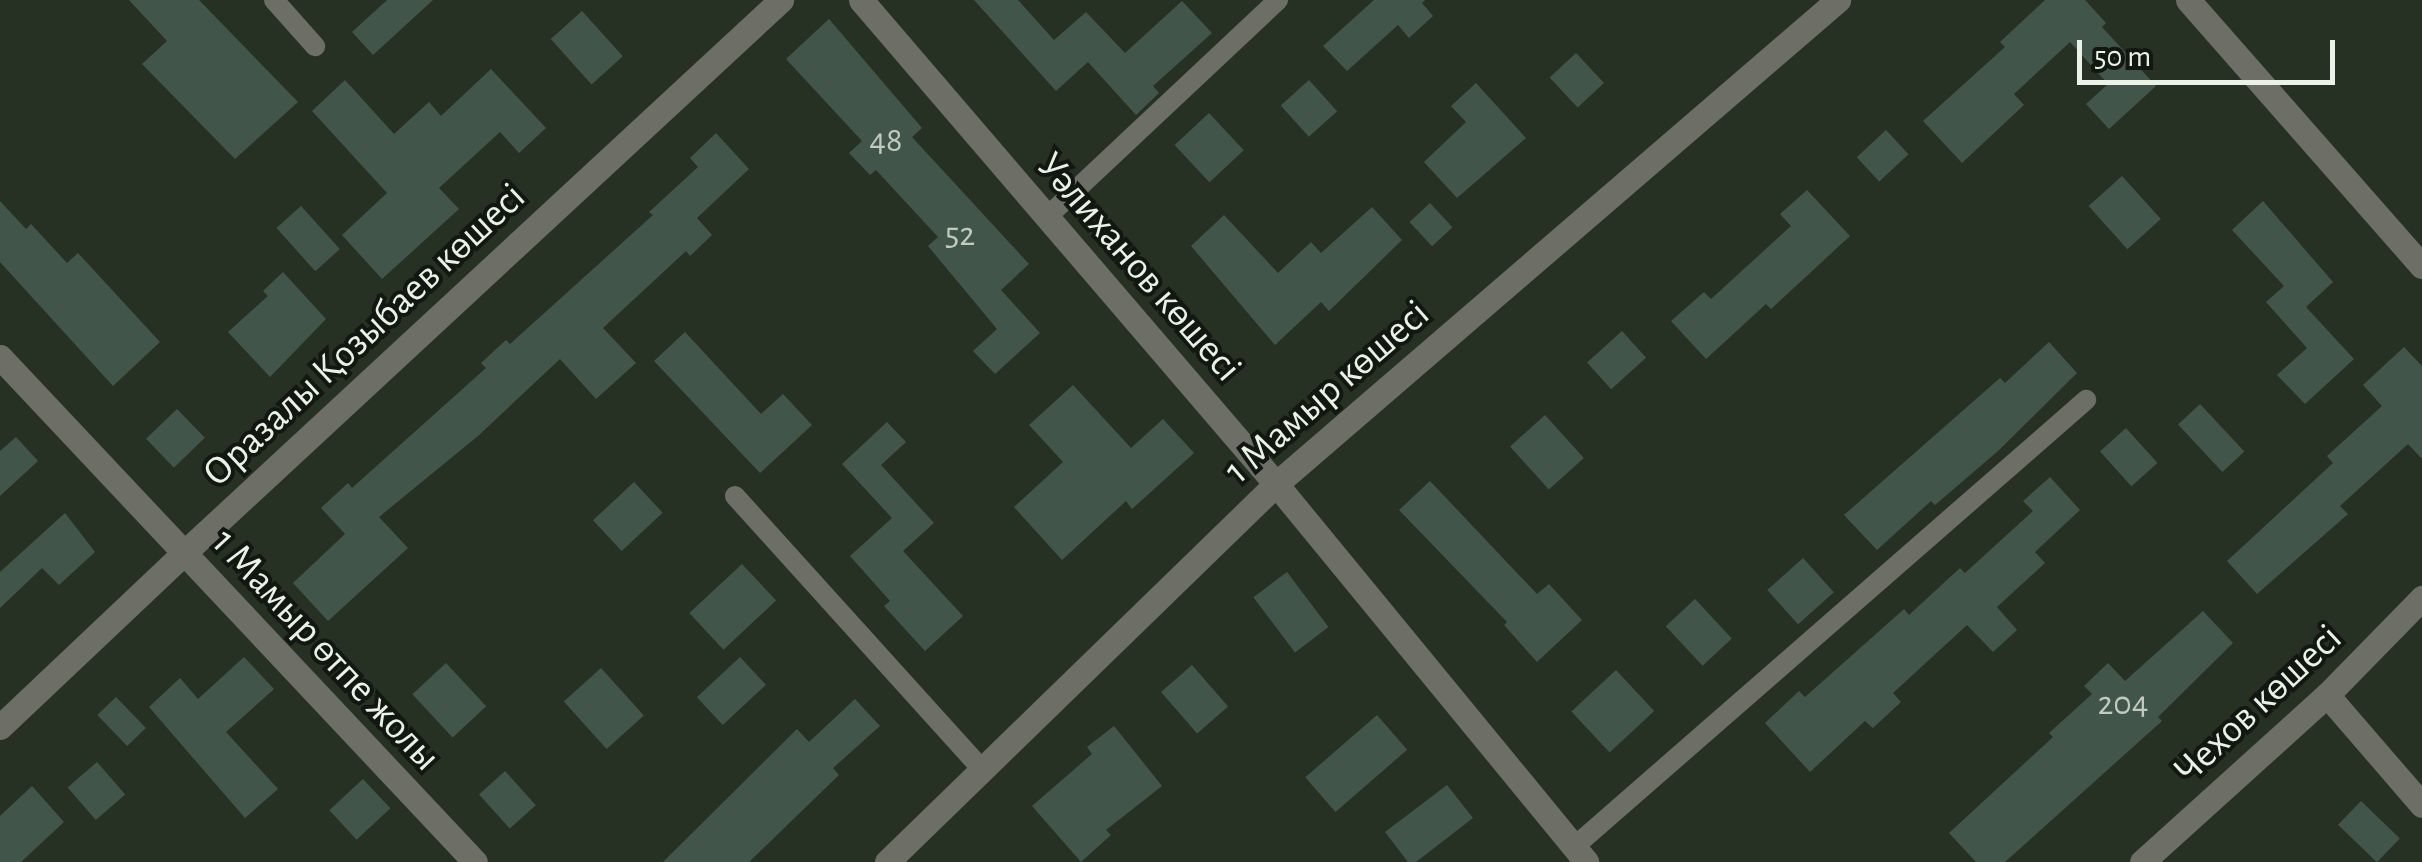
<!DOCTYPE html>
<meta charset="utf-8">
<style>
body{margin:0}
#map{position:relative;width:2422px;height:862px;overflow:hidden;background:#273123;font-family:"Alegreya Sans",sans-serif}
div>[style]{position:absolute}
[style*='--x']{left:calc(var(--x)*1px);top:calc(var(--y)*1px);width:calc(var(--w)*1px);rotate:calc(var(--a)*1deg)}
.building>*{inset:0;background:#42554b;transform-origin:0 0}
.service>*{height:20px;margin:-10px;padding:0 10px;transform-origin:10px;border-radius:10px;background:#6d6e65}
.minor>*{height:25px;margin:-12.5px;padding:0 12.5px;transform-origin:12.5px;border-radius:12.5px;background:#6d6e65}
.tertiary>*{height:25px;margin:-12.5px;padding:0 12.5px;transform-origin:12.5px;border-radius:12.5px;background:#6d6e65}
span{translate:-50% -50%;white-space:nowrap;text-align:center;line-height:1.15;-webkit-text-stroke:8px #131711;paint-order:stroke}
.number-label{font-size:35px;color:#c0cac0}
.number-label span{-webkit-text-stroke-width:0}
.street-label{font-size:40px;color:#eaf1e7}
.scale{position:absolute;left:2077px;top:40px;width:258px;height:45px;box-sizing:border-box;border:5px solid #eaf1e7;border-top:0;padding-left:12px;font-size:30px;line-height:35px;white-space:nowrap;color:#eaf1e7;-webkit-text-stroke:8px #131711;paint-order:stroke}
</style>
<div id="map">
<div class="building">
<i style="clip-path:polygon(129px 0,199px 0,298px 102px,235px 159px,142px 64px,167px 41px)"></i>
<i style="clip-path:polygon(387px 0,433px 0,373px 55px,352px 32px)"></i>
<i style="clip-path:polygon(974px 0,1018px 0,1054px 40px,1086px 12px,1125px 53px,1182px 1px,1212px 33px,1153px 86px,1159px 93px,1136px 115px,1088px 62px,1056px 91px)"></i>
<i style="clip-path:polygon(1374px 0,1425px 0,1422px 3px,1433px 16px,1409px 38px,1398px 25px,1347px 71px,1323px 46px)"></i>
<i style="clip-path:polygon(2045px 0,2085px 0,2106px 23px,2102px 27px,2156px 86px,2109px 129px,2086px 104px,2108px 84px,2070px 42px,2014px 94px,2024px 105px,1962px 163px,1923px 121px,2005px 47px,2000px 42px)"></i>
<i style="left:582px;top:11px;width:61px;height:42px;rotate:48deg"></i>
<i style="clip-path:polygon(829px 19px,922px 128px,912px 137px,1029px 264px,1001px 290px,1040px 333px,995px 374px,973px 351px,997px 329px,928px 246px,938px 237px,876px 170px,870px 175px,849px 153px,862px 141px,786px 59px)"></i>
<i style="left:1576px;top:53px;width:41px;height:36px;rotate:47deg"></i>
<i style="clip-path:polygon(491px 69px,546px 128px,519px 153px,500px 132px,439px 188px,459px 209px,382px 279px,342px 235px,387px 193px,312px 111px,345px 80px,394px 134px,429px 102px,441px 116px)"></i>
<i style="left:1309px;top:80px;width:42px;height:38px;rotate:48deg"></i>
<i style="clip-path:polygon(1476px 83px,1526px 138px,1457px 198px,1424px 162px,1466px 122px,1451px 106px)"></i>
<i style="left:1209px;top:113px;width:51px;height:47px;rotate:47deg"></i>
<i style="left:1886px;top:130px;width:33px;height:40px;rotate:47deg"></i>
<i style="clip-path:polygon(716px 133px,749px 169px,697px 218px,712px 235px,690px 256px,686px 251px,603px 328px,636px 363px,596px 399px,560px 359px,478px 436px,379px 517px,408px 548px,328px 621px,293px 583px,345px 534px,321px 508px,348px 483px,352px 488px,486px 368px,481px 363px,506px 340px,510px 344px,653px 215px,649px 212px,698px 167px,690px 158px)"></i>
<i style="left:2122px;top:176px;width:58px;height:45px;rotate:48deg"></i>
<i style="clip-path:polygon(1807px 190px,1850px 236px,1771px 309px,1766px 304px,1706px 359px,1671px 321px,1704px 292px,1711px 299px,1791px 226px,1780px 214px)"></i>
<i style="clip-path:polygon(0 201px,26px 229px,31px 224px,67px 263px,78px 253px,160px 342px,113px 386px,0 262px)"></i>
<i style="clip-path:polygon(2263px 201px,2333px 282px,2306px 307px,2354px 359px,2305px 404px,2277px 375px,2307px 348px,2266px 302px,2284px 286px,2232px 230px)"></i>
<i style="left:1430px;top:203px;width:33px;height:28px;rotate:47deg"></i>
<i style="left:301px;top:206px;width:58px;height:33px;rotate:48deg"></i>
<i style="clip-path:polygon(1372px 207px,1402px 240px,1329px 311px,1321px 302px,1275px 345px,1191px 246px,1224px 215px,1278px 273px,1311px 242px,1321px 253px)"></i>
<i style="clip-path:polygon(283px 272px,326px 319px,270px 377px,228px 332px,268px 296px,263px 291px)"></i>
<i style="left:1622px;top:331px;width:36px;height:47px;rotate:48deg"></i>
<i style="clip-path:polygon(685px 332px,761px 414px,783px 394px,812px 425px,760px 473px,654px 361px)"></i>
<i style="clip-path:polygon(2049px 342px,2077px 373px,1998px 451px,1935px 505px,1931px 501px,1877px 550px,1844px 515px,2000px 378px,2005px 383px)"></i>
<i style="clip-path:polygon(2404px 347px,2422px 366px,2422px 459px,2408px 444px,2340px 506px,2348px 514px,2257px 594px,2227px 561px,2333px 463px,2327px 456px,2382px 406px,2363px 385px)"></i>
<i style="clip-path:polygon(1073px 385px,1131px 448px,1163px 419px,1194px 453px,1132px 509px,1126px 501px,1062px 560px,1014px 507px,1063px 462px,1029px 425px)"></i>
<i style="left:2200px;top:404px;width:65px;height:30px;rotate:47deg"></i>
<i style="left:177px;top:409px;width:40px;height:43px;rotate:46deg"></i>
<i style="left:1545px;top:415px;width:58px;height:47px;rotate:48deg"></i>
<i style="clip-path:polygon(887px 422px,906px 442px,881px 465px,934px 523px,903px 551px,963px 616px,925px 651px,884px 606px,890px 601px,850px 556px,892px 518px,842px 464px)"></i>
<i style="left:2126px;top:428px;width:47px;height:35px;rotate:48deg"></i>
<i style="clip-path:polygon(16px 437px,38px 461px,0 496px,0 451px)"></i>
<i style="clip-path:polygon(2050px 477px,2080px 510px,2035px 552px,2045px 563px,1997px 607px,2017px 630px,1993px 652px,1967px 625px,1893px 693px,1901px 702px,1873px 728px,1865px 721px,1810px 772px,1765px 723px,1799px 691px,1805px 697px,1904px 609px,1909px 615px,1960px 568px,1965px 573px,2033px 511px,2023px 501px)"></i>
<i style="clip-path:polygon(1430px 481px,1537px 594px,1549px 584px,1582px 620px,1537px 662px,1504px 625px,1507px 622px,1399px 510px)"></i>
<i style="left:634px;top:482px;width:42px;height:56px;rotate:47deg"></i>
<i style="clip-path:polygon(65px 513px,95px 552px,59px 585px,42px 568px,0 608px,0 572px)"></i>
<i style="left:1803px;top:558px;width:46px;height:48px;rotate:48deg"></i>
<i style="left:742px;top:564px;width:50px;height:72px;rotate:47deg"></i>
<i style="left:1287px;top:572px;width:69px;height:42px;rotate:53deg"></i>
<i style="left:1695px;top:599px;width:54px;height:40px;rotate:47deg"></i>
<i style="clip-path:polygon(2203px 611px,2233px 643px,2158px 717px,2162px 721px,2005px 862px,1976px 862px,1949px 833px,2053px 737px,2049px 733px,2092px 694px,2084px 686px,2108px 663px,2125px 681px)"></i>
<i style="clip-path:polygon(244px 657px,274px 689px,226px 732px,278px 789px,245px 818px,149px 707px,180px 678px,198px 699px)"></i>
<i style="left:740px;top:657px;width:38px;height:59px;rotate:47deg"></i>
<i style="left:446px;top:663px;width:59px;height:46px;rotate:47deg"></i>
<i style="left:1192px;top:665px;width:55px;height:41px;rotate:49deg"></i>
<i style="left:601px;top:668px;width:64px;height:50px;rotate:48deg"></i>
<i style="left:1616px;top:670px;width:56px;height:61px;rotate:47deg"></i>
<i style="left:116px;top:697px;width:43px;height:26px;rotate:46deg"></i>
<i style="clip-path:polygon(855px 699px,880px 726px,833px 768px,839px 775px,749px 862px,663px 862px,797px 729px,809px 742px)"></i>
<i style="left:1377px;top:715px;width:46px;height:95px;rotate:49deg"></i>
<i style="clip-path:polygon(1114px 726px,1162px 786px,1106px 830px,1111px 835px,1081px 862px,1032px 806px,1092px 754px,1087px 747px)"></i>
<i style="left:97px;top:762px;width:43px;height:39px;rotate:49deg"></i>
<i style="left:505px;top:771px;width:46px;height:35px;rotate:48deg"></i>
<i style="left:363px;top:779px;width:40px;height:46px;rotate:47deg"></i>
<i style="clip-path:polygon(1447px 785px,1473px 818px,1416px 862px,1408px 862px,1385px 832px)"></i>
<i style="clip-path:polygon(32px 786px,64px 822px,21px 862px,0 862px,0 816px)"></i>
<i style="left:2361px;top:801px;width:54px;height:33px;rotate:44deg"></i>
</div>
<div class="service">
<i style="--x:274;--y:0;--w:62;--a:48.3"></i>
<i style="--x:1047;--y:217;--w:317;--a:-43.2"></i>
<i style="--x:735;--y:496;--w:368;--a:47.9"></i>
<i style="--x:1574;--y:847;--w:680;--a:-41.12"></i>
</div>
<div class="minor">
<i style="--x:861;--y:0;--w:638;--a:49.39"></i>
<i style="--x:1276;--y:484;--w:489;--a:50.6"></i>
<i style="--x:2188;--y:0;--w:354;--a:48.7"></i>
<i style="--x:0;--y:357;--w:693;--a:46.75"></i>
<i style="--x:2327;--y:695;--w:145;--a:49.2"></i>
<i style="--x:0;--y:727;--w:253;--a:-43.4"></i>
<i style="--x:887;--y:862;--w:542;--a:-44.18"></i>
<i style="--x:1276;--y:484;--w:742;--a:-40.74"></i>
<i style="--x:2142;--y:862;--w:249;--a:-42.1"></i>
<i style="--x:2327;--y:695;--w:136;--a:-45.6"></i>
</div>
<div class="tertiary">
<i style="--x:184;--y:553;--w:814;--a:-42.81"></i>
</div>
<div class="number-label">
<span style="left:886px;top:141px">48</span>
<span style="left:960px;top:235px">52</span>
<span style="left:2123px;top:704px">204</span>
</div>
<div class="street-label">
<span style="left:1139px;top:267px;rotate:49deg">Уәлиханов көшесі</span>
<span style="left:364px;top:335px;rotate:-43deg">Оразалы Қозыбаев көшесі</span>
<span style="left:1327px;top:392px;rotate:-41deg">1 Мамыр көшесі</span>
<span style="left:326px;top:650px;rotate:47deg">1 Мамыр өтпе жолы</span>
<span style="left:2258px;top:704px;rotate:-43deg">Чехов көшесі</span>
</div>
<div class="scale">50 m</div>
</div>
